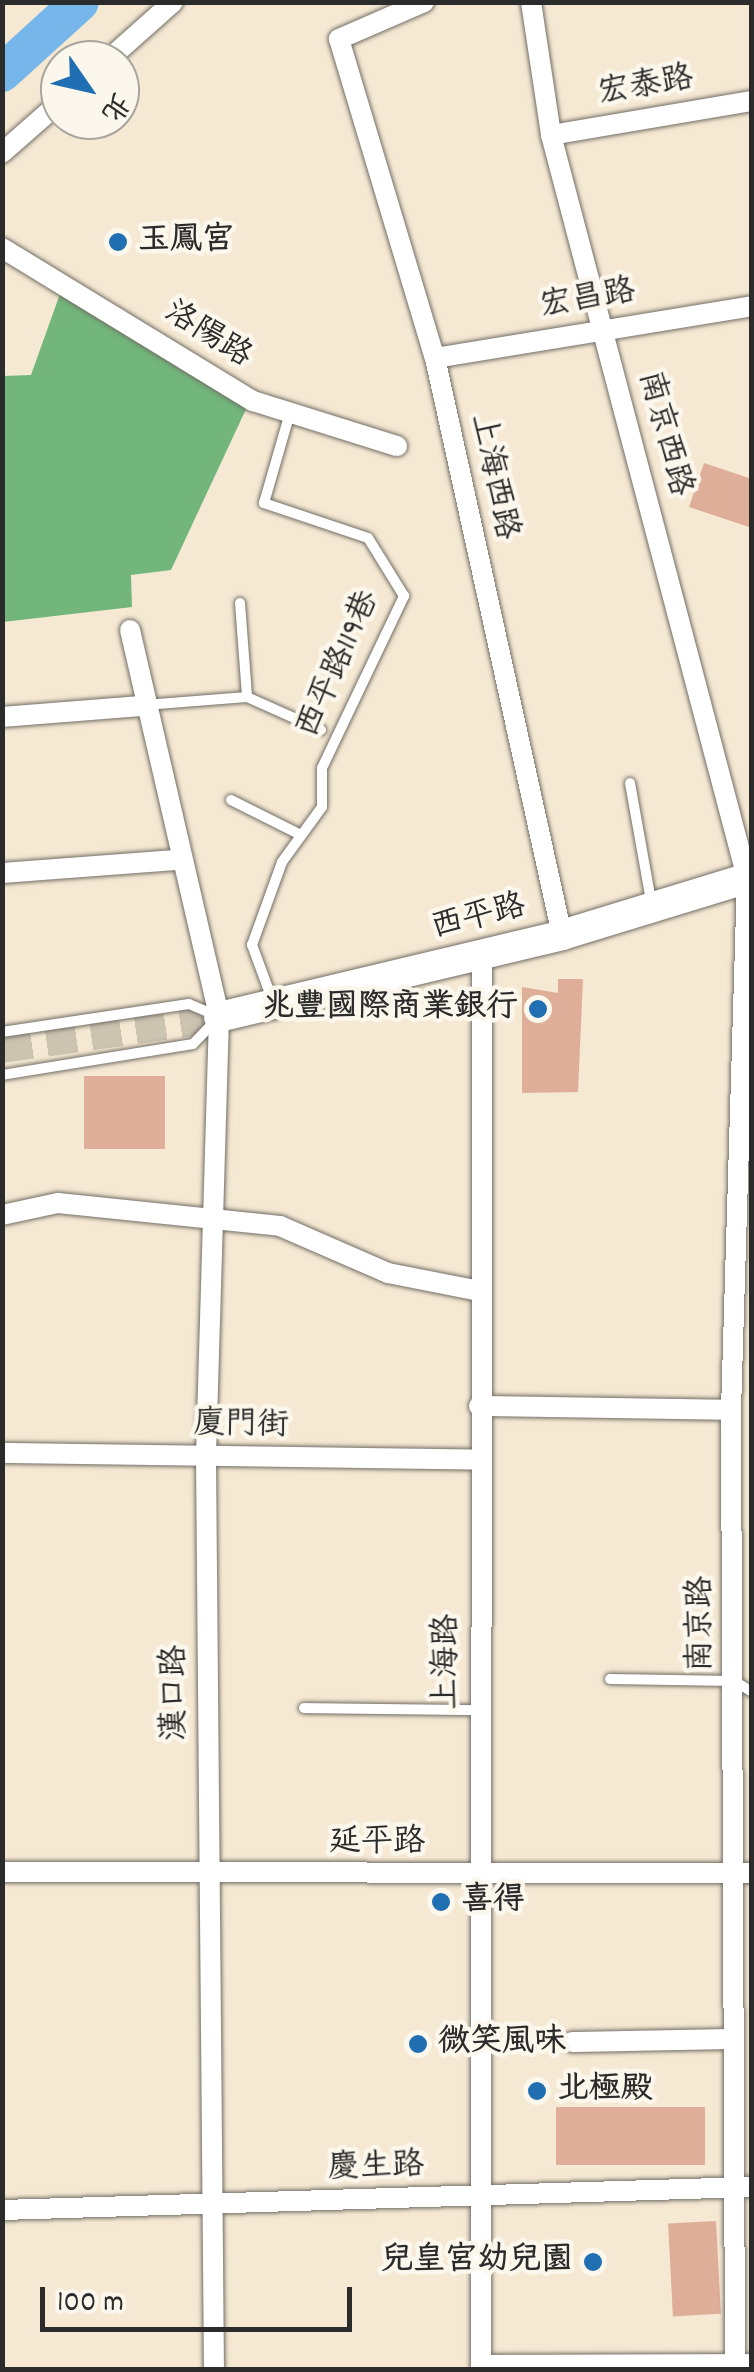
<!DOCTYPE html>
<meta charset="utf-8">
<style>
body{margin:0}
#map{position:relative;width:754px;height:2372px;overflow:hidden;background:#f6e9d3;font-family:Dekko,"LXGW WenKai TC",sans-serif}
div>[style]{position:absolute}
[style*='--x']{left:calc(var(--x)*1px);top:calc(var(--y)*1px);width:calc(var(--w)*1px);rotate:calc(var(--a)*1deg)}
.forest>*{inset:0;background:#72b67b}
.river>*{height:38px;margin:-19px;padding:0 19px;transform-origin:19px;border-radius:19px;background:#76b6ea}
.building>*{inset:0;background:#deae98;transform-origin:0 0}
.primary-tunnel>*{height:30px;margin-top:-15px;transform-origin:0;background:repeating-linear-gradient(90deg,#cdc3b1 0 30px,transparent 0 45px)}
.roads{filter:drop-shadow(0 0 2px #726e66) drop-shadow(0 0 2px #726e66)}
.service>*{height:10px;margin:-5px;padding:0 5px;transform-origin:5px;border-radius:5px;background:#fff}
.minor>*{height:20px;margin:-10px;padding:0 10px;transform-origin:10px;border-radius:10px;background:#fff}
.primary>*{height:30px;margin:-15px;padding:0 15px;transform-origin:15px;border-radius:15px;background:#fff}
.dots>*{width:28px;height:28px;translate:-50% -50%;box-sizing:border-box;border:5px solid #fbf7ec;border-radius:50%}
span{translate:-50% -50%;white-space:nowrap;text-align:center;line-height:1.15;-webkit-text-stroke:9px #fbf7ec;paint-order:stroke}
.street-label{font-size:32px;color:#2b2b2b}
.poi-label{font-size:32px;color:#2b2b2b;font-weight:700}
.left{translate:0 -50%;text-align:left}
.right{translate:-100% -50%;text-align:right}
.frame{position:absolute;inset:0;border:5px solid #2b2b2b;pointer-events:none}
.north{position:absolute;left:40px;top:40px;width:100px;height:100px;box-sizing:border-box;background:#fbf7ec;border:2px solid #a8a59f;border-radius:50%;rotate:124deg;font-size:28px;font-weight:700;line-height:40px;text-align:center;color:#2b2b2b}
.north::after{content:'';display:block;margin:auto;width:35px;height:45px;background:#1f6fb2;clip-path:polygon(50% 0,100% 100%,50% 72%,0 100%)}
.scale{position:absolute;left:40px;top:2287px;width:312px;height:45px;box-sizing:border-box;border:5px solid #2b2b2b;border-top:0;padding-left:12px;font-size:30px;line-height:35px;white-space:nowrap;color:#2b2b2b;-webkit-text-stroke:8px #fbf7ec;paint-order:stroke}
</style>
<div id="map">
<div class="forest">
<i style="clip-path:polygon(61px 291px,247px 407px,171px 570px,131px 575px,132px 607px,3px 622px,2px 376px,31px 375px)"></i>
</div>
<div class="river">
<i style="--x:2;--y:73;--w:105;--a:-42.3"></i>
</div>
<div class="building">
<i style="clip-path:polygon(704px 463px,752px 479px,752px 528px,689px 507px)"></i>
<i style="clip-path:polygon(558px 979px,583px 979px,578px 1092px,522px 1093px,522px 987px,558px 993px)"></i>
<i style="left:165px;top:1076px;width:73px;height:81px;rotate:90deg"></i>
<i style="left:705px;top:2107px;width:58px;height:149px;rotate:90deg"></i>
<i style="left:716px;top:2221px;width:93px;height:48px;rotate:87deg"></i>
</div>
<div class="primary-tunnel">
<i style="--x:2;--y:1048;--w:219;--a:-8.1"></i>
</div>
<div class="roads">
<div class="service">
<i style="--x:240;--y:603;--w:94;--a:85.7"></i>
<i style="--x:145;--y:705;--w:102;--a:-4.5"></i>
<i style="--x:247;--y:697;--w:81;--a:24"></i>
<i style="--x:630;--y:783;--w:125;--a:79.9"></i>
<i style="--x:231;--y:800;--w:76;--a:26.6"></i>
<i style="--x:272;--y:999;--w:58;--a:-110.3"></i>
<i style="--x:252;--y:945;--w:88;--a:-70.1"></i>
<i style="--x:282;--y:862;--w:68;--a:-54"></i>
<i style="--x:322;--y:807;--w:39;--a:-90"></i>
<i style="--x:322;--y:768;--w:191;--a:-64.5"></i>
<i style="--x:404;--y:596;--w:68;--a:-121.8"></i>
<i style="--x:368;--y:538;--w:110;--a:-161.4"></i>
<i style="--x:264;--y:503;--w:94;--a:-73.9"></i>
<i style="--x:2;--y:1032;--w:189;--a:-8.5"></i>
<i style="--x:189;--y:1004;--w:33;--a:23"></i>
<i style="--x:219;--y:1017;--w:37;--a:134"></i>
<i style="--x:193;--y:1044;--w:193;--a:170.8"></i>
<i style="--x:610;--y:1679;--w:124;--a:0.9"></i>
<i style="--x:734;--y:1681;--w:21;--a:31"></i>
<i style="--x:304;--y:1708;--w:175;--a:0.7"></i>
</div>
<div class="minor">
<i style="--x:424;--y:2;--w:93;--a:156.5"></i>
<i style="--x:339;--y:39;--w:333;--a:73.3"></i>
<i style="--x:435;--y:358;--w:591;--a:77.59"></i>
<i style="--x:531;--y:2;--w:134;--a:81.4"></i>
<i style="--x:551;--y:135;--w:768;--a:75.22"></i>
<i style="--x:747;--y:878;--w:532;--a:91.72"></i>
<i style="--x:731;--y:1410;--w:960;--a:89.76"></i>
<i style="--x:108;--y:60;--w:87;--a:-41.7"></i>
<i style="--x:551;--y:135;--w:204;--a:-9.6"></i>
<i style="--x:2;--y:153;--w:77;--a:-41.3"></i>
<i style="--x:2;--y:248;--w:294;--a:31.4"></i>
<i style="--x:253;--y:401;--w:151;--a:17.4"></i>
<i style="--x:435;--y:358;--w:321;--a:-9.3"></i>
<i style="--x:130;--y:630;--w:397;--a:77"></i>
<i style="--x:219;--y:1017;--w:440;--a:91.7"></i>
<i style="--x:206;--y:1457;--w:913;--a:89.5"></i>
<i style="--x:2;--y:717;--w:139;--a:-4.5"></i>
<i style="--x:2;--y:873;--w:174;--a:-4.3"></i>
<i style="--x:2;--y:1215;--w:57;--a:-12.1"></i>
<i style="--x:58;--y:1203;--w:223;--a:5.9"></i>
<i style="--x:280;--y:1226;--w:118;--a:23.5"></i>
<i style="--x:388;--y:1273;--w:94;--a:11.1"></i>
<i style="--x:479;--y:1406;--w:252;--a:0.9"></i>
<i style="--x:2;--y:1453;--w:477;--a:0.8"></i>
<i style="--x:2;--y:1872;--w:750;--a:0.08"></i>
<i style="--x:572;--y:2042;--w:161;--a:-1.1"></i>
<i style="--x:2;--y:2210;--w:750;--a:-1.76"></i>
<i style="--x:481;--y:2365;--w:271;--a:-0.2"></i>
<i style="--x:481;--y:2370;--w:1416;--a:-89.96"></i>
</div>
<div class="primary">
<i style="--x:219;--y:1017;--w:353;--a:-13.4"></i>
<i style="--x:562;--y:935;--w:199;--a:-17"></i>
</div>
</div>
<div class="dots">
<i style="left:118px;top:242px;background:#1f6fb2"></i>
<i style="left:538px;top:1009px;background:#1f6fb2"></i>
<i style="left:441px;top:1902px;background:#1f6fb2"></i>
<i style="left:418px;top:2044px;background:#1f6fb2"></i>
<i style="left:537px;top:2091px;background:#1f6fb2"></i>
<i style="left:593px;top:2262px;background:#1f6fb2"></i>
</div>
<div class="street-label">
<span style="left:646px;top:88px;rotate:-10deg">宏泰路</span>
<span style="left:588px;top:301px;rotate:-10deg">宏昌路</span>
<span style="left:207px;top:336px;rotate:32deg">洛陽路</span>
<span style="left:663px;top:434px;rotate:75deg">南京西路</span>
<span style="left:492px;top:477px;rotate:78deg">上海西路</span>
<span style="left:340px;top:665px;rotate:-66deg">西平路119巷</span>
<span style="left:479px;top:919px;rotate:-14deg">西平路</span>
<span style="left:241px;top:1427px;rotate:1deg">廈門街</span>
<span style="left:703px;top:1624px;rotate:-90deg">南京路</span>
<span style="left:449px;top:1662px;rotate:-90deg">上海路</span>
<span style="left:177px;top:1693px;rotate:-90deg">漢口路</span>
<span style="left:377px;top:1844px">延平路</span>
<span style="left:376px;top:2169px;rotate:-2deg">慶生路</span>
</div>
<div class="poi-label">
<span class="left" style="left:138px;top:242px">玉鳳宮</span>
<span class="right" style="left:518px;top:1009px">兆豐國際商業銀行</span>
<span class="left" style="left:461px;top:1902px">喜得</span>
<span class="left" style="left:438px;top:2044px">微笑風味</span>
<span class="left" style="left:557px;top:2091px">北極殿</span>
<span class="right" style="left:573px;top:2262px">兒皇宮幼兒園</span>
</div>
<div class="frame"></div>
<div class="north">北</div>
<div class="scale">100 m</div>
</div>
